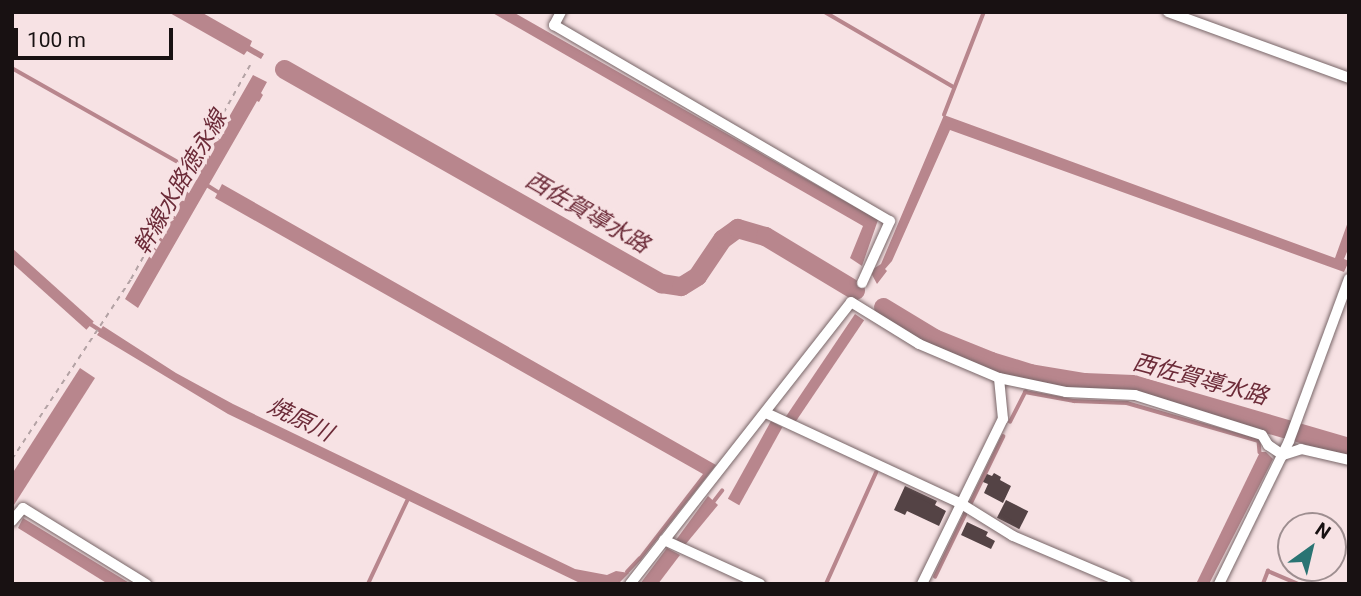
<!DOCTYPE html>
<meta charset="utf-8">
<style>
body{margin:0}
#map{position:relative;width:1361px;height:596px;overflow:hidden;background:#f7e2e4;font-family:Roboto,"Noto Sans JP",sans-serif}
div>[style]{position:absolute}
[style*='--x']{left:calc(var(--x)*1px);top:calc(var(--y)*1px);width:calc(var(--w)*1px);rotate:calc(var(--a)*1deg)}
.water>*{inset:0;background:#b8868d;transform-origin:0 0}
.stream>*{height:3.5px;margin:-1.75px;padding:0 1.75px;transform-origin:1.75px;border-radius:1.75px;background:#b8868d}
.river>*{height:19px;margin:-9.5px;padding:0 9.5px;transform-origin:9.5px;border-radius:9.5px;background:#b8868d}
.building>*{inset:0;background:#544345;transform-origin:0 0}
.path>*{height:2px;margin-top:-1px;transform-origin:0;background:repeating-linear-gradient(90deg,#b3a2a4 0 5px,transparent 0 10px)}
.roads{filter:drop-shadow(0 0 2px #786668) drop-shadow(0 0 2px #786668)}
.minor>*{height:10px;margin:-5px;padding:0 5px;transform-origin:5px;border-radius:5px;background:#fff}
span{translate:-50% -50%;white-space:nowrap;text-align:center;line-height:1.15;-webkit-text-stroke:7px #f7e2e4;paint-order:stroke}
.water-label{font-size:23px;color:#6c2b38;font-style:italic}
.frame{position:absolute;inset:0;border:14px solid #181112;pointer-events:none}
.north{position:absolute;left:1277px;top:512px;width:70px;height:70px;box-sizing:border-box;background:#f7e2e4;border:2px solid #9e8e90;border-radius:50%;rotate:34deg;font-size:19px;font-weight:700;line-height:28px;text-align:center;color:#181112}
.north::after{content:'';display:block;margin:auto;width:24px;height:32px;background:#2a7473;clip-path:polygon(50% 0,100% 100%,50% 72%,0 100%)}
.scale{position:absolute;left:14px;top:28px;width:159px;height:32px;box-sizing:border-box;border:4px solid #181112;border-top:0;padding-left:9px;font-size:21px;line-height:24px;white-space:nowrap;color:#181112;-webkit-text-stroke:5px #f7e2e4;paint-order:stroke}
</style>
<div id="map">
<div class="water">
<i style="clip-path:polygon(168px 12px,201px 12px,252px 41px,250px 46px,264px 54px,261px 59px,247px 51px,244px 55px)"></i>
<i style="clip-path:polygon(491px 12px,513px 12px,878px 220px,862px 266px,850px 258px,863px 226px)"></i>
<i style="clip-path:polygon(253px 75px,267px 82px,261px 93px,263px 95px,259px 102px,257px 101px,138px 308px,125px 299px)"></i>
<i style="clip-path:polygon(944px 115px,1335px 258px,1349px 219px,1349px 247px,1344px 259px,1349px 261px,1344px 272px,950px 130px,892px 261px,885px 269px,887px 271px,877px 284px,870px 271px,881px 264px)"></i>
<i style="clip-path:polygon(222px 184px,716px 465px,640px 561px,638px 558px,703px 474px,215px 198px)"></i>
<i style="left:12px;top:248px;width:110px;height:11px;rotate:42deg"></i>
<i style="left:855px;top:314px;width:11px;height:125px;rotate:34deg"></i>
<i style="clip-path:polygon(103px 326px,176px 373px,233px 404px,575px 569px,607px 575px,616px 571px,629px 573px,618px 584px,582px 584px,228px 414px,97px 335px)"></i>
<i style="clip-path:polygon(80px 368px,95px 378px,12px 508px,12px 474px)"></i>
<i style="left:771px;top:421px;width:13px;height:89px;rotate:29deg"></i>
<i style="clip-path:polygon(1260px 452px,1266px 452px,1273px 459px,1209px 584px,1196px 584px)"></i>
<i style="clip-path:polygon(708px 496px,718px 505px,685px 545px,676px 540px)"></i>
<i style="clip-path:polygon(23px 518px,131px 584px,108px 584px,18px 528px)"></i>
<i style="clip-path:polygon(667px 548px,680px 555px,658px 584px,640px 584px)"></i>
</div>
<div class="stream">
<i style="--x:825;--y:12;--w:149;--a:30.2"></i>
<i style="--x:12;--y:68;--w:199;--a:29.5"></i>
<i style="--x:944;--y:115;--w:110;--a:-68.8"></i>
<i style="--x:207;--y:185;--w:13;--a:32"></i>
<i style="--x:89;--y:323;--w:17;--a:33"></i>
<i style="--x:1010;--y:422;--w:34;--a:-63"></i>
<i style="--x:1025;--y:392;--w:50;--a:10.4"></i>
<i style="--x:1074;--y:401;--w:53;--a:2.2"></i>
<i style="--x:1127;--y:403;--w:137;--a:16.1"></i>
<i style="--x:1259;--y:441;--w:11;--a:85"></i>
<i style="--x:711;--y:505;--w:18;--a:-52"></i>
<i style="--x:970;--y:505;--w:76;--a:-64.1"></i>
<i style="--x:627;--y:572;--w:18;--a:-47"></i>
<i style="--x:935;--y:577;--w:69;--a:-64.2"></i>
<i style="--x:368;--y:584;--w:96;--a:-64.8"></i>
<i style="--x:826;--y:584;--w:122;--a:-65.8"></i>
<i style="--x:1263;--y:584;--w:14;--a:-69"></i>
<i style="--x:1268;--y:571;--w:33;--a:23"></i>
</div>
<div class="river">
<i style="--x:284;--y:69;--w:434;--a:29.6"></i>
<i style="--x:661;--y:283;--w:20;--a:9"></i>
<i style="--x:681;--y:286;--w:19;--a:-32"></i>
<i style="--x:697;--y:276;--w:45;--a:-56"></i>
<i style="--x:722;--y:239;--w:19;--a:-36"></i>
<i style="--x:737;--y:228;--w:29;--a:16"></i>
<i style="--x:765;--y:236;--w:105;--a:31"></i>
<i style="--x:883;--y:307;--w:60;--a:31.3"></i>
<i style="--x:934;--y:338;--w:61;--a:22"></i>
<i style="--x:991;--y:361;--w:41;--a:17.1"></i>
<i style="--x:1030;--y:373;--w:55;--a:9.5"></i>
<i style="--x:1084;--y:382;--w:49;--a:2.3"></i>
<i style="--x:1133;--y:384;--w:225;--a:16.3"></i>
</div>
<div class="building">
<i style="clip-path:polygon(994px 473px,1001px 477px,1000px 480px,1011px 486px,1003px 503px,984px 493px,988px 484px,983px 482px,987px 474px,992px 476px)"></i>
<i style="clip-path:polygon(905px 486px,937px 501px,935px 505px,946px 511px,939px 526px,907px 511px,905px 515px,894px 510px)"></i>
<i style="left:1006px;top:500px;width:25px;height:20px;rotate:27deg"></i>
<i style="clip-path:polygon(967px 522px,988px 532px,986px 536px,995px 541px,991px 549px,961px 535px)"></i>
</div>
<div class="path">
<i style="--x:12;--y:459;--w:216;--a:-56.5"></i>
<i style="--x:131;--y:279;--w:245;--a:-60.9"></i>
</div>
<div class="roads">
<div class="minor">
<i style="--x:561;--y:12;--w:15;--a:118"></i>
<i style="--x:554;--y:25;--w:389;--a:30.3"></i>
<i style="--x:890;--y:221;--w:68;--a:114.3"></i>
<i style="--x:1168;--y:12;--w:193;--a:20"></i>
<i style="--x:766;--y:413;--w:214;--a:24.9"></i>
<i style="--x:960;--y:503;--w:62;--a:31.9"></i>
<i style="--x:1013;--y:536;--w:123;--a:23"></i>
<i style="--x:12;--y:521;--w:17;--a:-50"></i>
<i style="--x:23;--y:508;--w:145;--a:31.7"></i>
<i style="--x:664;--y:540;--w:106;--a:24.6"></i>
<i style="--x:630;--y:584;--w:358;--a:-51.9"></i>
<i style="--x:851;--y:302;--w:80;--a:31.7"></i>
<i style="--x:919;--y:344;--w:87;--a:23"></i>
<i style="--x:999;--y:378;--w:68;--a:11.8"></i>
<i style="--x:1066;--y:392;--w:69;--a:2.5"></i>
<i style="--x:1135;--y:395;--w:133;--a:17.5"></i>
<i style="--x:1262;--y:435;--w:12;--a:59"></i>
<i style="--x:1268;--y:445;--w:18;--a:34"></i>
<i style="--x:1283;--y:455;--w:19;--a:-18"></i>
<i style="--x:1301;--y:449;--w:49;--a:12.9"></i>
<i style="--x:922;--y:584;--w:184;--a:-63.9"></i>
<i style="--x:1003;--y:419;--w:41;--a:-95.6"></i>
<i style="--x:1219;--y:584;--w:159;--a:-63.9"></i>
<i style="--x:1289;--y:441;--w:173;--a:-69.7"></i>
</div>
</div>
<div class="water-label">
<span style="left:181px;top:183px;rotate:-60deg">幹線水路徳永線</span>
<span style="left:587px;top:213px;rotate:30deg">西佐賀導水路</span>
<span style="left:1200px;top:380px;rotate:15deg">西佐賀導水路</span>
<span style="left:300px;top:420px;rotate:26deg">焼原川</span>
</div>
<div class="frame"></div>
<div class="north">N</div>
<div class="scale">100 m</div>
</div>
